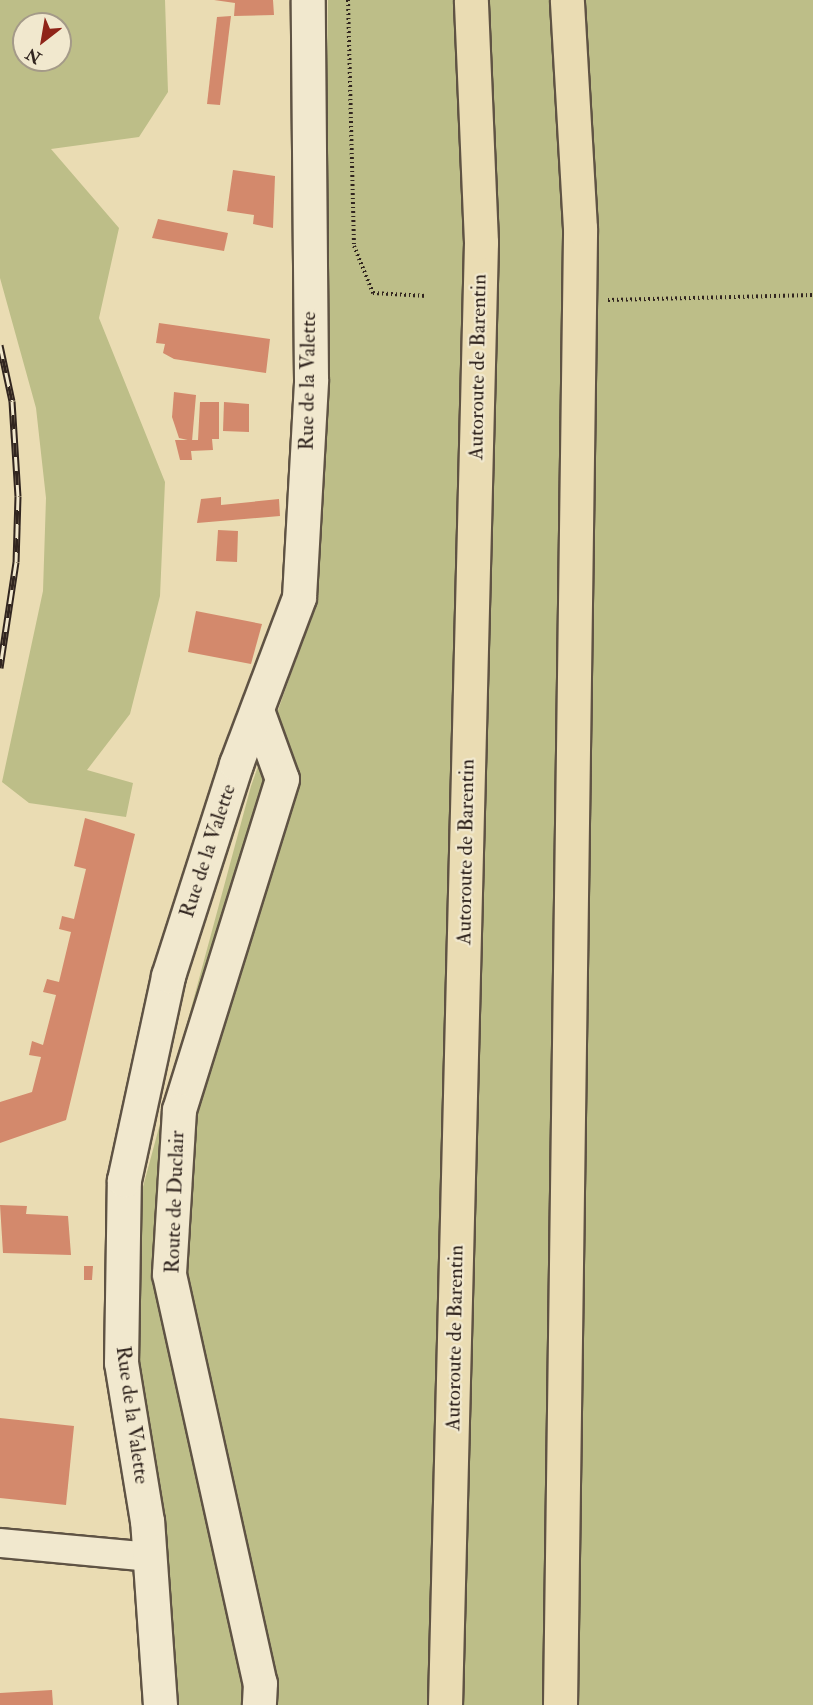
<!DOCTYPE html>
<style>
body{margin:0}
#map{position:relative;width:813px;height:1705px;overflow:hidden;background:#eadcb3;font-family:"IM FELL Double Pica",serif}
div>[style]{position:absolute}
.green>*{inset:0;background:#bdbe88}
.building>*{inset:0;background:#d3896c}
.path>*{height:4px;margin-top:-2px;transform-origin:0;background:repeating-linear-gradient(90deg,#31251f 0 1.5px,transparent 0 4.5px)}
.roads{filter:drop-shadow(2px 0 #5f5344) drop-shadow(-2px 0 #5f5344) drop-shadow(0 2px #5f5344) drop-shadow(0 -2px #5f5344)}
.minor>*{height:28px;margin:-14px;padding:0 14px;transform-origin:14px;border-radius:14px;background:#f1e8ce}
.tertiary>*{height:33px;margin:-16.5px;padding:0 16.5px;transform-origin:16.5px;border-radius:16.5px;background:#f1e8ce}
.motorway>*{height:33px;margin:-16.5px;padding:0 16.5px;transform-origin:16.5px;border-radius:16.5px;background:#eadcb3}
.rail>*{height:7px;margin-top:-3.5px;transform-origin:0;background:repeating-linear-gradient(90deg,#f1e8ce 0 14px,#31251f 0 28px);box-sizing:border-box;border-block:2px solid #31251f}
span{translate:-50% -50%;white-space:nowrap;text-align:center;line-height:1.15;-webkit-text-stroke:4.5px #f1e8ce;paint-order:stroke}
.street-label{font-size:21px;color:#31251f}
.north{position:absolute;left:12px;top:12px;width:60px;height:60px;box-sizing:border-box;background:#f1e8ce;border:2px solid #a49a88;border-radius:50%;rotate:211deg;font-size:16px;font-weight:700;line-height:24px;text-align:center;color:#31251f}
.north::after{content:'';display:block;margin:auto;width:21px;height:27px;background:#8f2418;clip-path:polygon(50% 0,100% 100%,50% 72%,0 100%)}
</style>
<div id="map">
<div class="green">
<div style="clip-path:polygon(evenodd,0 0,165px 0,168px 92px,139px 137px,51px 149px,119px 228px,99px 318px,165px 482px,160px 596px,130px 714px,87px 770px,133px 783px,126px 817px,29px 803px,2px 782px,43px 591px,46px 498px,36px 408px,0 278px,0 0,24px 24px,60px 24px,60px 60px,24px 60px,24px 24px)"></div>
<div style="clip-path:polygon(328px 0,813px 0,813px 1705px,162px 1705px,123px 1261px,251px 786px,318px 598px)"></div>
</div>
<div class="building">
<div style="clip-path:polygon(214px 0,273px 0,274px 15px,234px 16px,235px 3px)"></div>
<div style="clip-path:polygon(231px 16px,220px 105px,207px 104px,217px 17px)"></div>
<div style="clip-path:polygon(233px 170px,275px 176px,273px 228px,253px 224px,254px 215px,227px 211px)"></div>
<div style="clip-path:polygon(158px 219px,228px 233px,224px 251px,152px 238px)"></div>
<div style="clip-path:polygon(159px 323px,270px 339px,266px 373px,174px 359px,163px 353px,165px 344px,156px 343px)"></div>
<div style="clip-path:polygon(174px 392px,196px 395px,192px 441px,179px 438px,172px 417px)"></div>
<div style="clip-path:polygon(200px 402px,219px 402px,219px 439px,212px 439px,213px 450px,191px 451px,192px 460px,180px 460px,175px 440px,198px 440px)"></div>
<div style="clip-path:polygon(224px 402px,249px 404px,249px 432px,223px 431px)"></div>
<div style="clip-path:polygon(221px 497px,221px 505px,279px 499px,280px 516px,197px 523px,201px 499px)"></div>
<div style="clip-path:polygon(218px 530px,238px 531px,237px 562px,216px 561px)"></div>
<div style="clip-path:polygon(196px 611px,262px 624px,251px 664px,188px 652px)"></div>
<div style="clip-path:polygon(85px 818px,135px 834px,66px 1120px,0 1143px,0 1102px,32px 1092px,41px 1057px,29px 1055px,32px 1041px,43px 1045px,56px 995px,43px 992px,47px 979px,59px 982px,71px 932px,59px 929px,62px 916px,74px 919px,86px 869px,74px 866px)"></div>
<div style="clip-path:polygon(0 1205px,27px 1206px,26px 1214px,68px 1216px,71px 1255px,3px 1253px)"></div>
<div style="clip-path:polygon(84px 1266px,93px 1266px,92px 1280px,84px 1280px)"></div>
<div style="clip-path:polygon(0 1418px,74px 1426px,66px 1505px,0 1498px)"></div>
<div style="clip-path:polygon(52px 1690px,53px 1705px,0 1705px,0 1693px)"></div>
</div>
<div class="path">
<div style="left:348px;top:0;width:246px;rotate:88.6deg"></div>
<div style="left:354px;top:246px;width:51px;rotate:68deg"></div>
<div style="left:373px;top:293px;width:54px;rotate:3.2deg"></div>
<div style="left:608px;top:300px;width:205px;rotate:-1.4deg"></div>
</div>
<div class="roads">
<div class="minor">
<div style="left:0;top:1543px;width:151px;rotate:5.3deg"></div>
</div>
<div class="tertiary">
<div style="left:257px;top:710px;width:73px;rotate:70.1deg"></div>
<div style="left:282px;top:779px;width:347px;rotate:107.3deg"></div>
<div style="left:179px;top:1110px;width:164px;rotate:93.5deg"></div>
<div style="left:169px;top:1274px;width:419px;rotate:77.5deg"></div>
<div style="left:260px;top:1683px;width:22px;rotate:93deg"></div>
<div style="left:160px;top:1705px;width:184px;rotate:-94deg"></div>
<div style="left:147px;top:1521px;width:160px;rotate:-99.3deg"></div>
<div style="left:121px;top:1363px;width:183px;rotate:-89.1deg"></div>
<div style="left:124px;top:1180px;width:209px;rotate:-77.8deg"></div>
<div style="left:168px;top:976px;width:223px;rotate:-72.2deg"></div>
<div style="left:236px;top:764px;width:178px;rotate:-69.3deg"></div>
<div style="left:299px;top:597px;width:218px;rotate:-86.8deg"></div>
<div style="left:311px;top:379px;width:379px;rotate:-90.5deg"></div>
</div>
<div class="motorway">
<div style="left:445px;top:1705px;width:1463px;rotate:-88.59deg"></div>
<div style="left:481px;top:242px;width:242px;rotate:-92.4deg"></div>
<div style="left:560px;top:1705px;width:1477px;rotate:-89.22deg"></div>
<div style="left:580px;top:228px;width:228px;rotate:-93.3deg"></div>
</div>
</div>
<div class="rail">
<div style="left:0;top:345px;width:57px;rotate:77.9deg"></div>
<div style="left:12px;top:401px;width:95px;rotate:86.4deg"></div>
<div style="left:18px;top:496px;width:66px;rotate:91.7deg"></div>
<div style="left:16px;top:562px;width:107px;rotate:98.6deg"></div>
</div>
<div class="street-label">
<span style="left:478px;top:367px;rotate:-89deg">Autoroute de Barentin</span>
<span style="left:308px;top:381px;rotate:-89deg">Rue de la Valette</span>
<span style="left:208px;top:851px;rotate:-72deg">Rue de la Valette</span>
<span style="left:466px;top:852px;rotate:-89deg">Autoroute de Barentin</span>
<span style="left:175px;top:1202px;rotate:-88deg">Route de Duclair</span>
<span style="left:455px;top:1338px;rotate:-89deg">Autoroute de Barentin</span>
<span style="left:132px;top:1415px;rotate:82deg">Rue de la Valette</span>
</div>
<div class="north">N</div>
</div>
